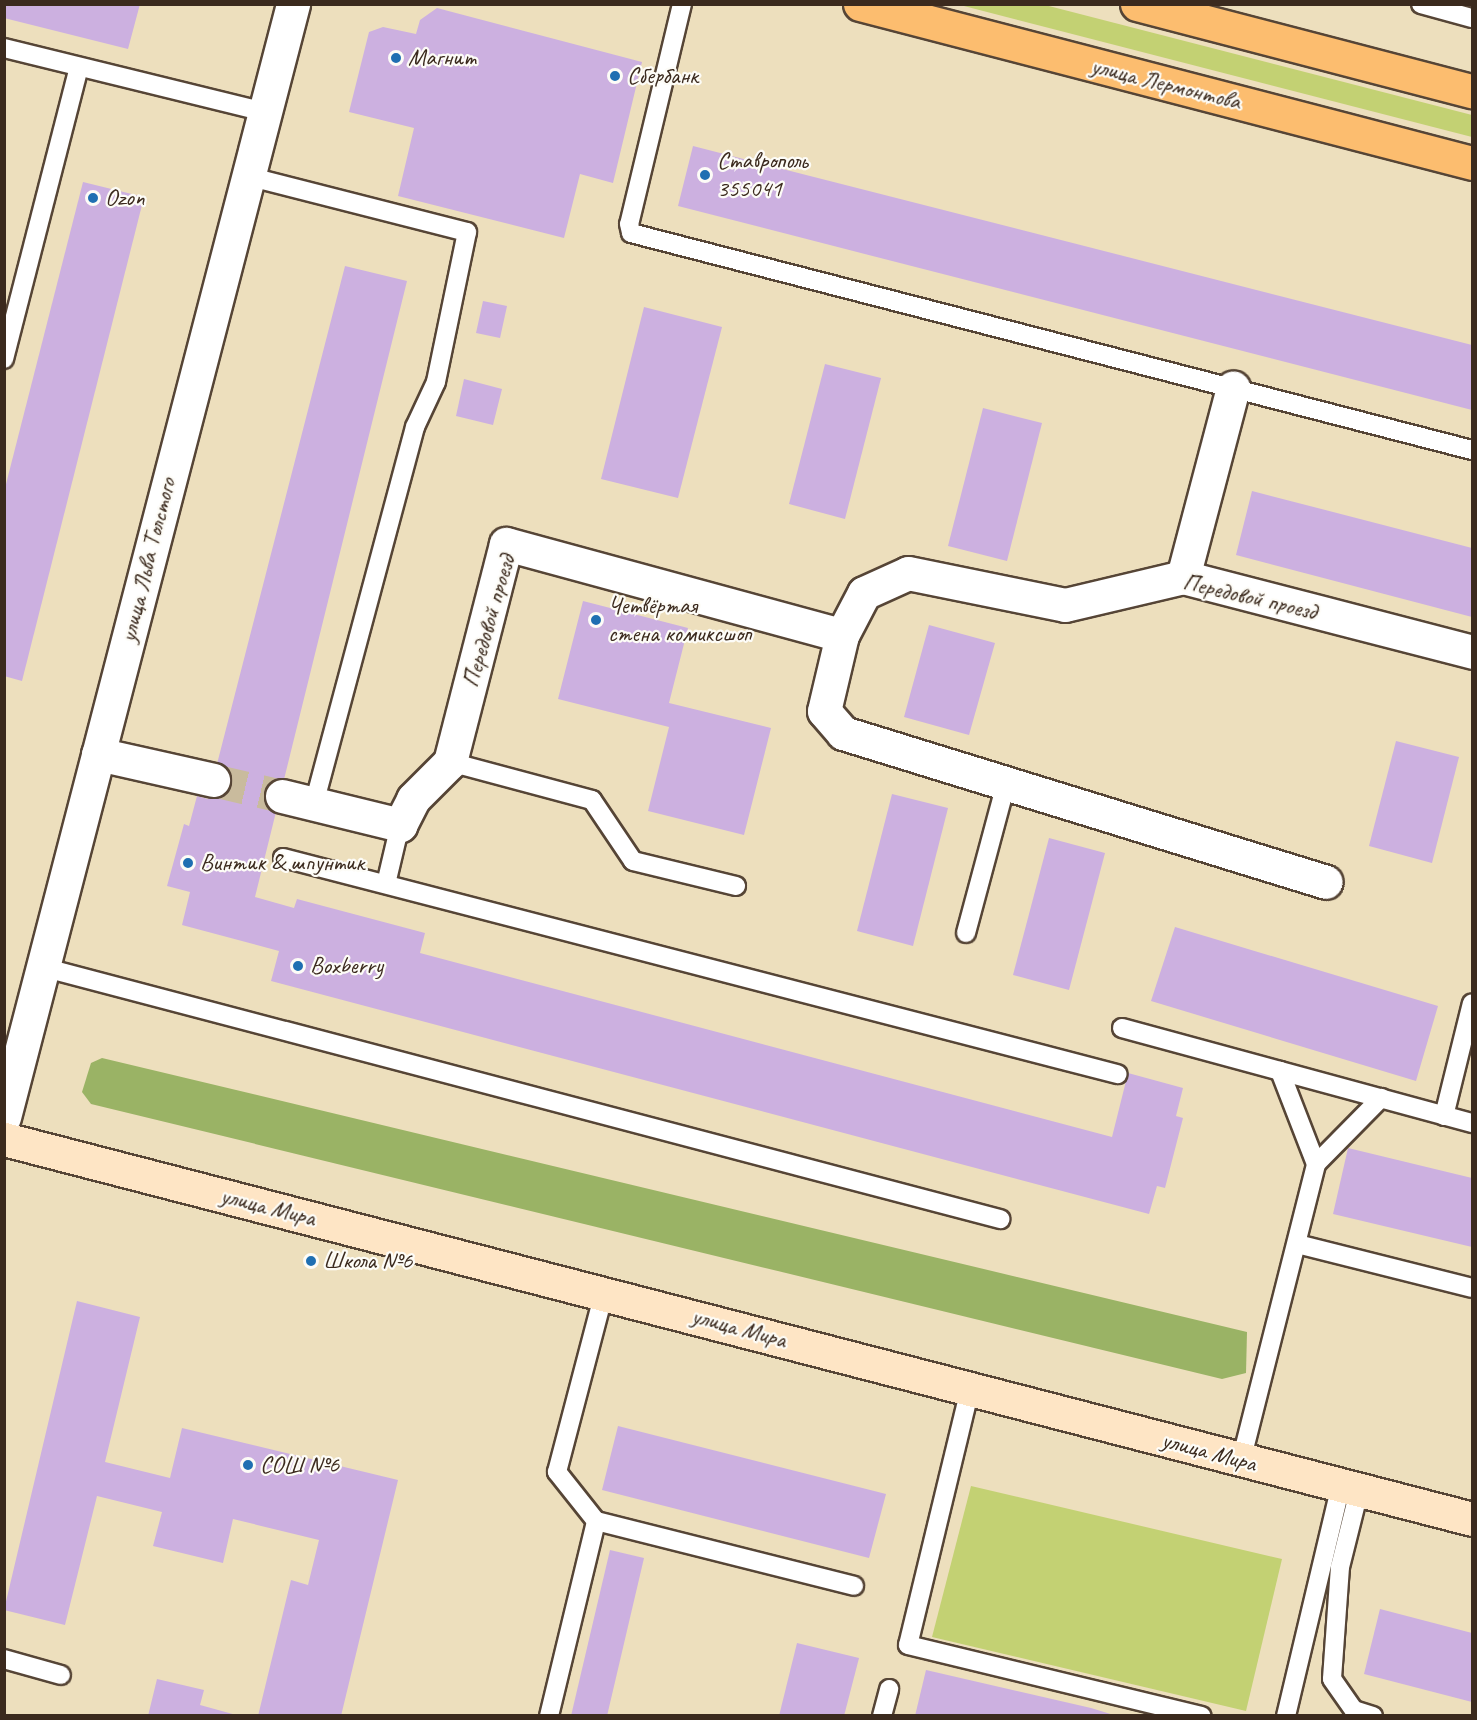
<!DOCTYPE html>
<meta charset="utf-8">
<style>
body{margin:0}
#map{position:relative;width:1477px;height:1720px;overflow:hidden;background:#eddfbd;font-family:Caveat,sans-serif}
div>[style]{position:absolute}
.green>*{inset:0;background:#c3d173}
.forest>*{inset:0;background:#9ab365}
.building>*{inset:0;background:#ccb0e0}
.minor-tunnel>*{height:33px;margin-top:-16.5px;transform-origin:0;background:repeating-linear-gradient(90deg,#c9bb9d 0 33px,transparent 0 49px)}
.roads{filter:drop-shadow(2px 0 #564536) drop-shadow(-2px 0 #564536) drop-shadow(0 2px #564536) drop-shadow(0 -2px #564536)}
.service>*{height:18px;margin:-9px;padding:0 9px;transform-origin:9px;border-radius:9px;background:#fff}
.minor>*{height:33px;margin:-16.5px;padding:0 16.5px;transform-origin:16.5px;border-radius:16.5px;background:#fff}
.tertiary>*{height:33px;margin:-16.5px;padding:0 16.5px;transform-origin:16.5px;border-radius:16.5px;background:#fff}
.secondary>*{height:33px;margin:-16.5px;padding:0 16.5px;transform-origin:16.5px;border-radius:16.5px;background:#fee5c5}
.primary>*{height:33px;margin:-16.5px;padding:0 16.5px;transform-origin:16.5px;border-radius:16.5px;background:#fcbd6f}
.dots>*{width:16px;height:16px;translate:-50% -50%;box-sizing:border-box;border:3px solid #fdfcf7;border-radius:50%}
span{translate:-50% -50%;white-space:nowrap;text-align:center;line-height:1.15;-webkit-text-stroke:4.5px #fdfcf7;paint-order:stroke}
.poi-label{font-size:24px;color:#3b2a1e}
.left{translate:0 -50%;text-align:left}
.street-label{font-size:24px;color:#3b2a1e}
.frame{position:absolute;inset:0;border:6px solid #3b2a1e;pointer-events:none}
</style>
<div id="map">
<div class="green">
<div style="clip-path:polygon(960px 5px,1045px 5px,1472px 115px,1472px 137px)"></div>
<div style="clip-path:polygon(971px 1486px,1282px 1559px,1246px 1711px,932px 1637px)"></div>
</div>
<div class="forest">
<div style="clip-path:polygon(102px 1058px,1247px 1332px,1246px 1373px,1222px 1379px,91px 1104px,82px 1092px,91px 1063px)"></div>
</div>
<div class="building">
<div style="clip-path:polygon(4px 4px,140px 4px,128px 49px,4px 18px)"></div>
<div style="clip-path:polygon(437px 8px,642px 62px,613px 183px,580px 174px,564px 238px,398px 196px,414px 128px,349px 112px,369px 32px,383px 27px,416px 34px,420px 20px)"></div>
<div style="clip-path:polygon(693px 146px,1472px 345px,1472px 410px,678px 206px)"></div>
<div style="clip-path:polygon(83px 182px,144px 197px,22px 681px,4px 676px,4px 492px)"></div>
<div style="clip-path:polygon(345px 266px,407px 281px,255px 897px,294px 908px,297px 899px,425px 933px,420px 953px,1112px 1137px,1128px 1073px,1183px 1088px,1176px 1116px,1183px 1118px,1165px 1188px,1157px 1186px,1149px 1214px,271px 981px,279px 951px,182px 925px,190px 892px,167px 886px,184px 824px,189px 826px,197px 796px,208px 799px)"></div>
<div style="clip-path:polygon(483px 301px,507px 306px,500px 338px,476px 333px)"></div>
<div style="clip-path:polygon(644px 307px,722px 327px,678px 498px,601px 479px)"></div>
<div style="clip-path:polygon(825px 364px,881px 378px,845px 519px,789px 504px)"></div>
<div style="clip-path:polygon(464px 379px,502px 389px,493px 425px,456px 416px)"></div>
<div style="clip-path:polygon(983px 408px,1042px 423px,1007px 561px,948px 546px)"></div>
<div style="clip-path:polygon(1252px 491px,1472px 548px,1472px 617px,1236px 555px)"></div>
<div style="clip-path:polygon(583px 601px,688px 628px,669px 703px,771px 728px,744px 835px,648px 811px,669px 727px,558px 699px)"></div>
<div style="clip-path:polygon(929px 625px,995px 643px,969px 735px,904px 717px)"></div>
<div style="clip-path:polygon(1396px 741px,1459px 757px,1432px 863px,1369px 846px)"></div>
<div style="clip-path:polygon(892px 794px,948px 808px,913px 946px,857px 931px)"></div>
<div style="clip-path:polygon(1049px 838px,1105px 853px,1069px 990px,1013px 975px)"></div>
<div style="clip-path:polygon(1175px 927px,1438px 1006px,1416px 1081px,1151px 1001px)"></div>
<div style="clip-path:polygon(1348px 1148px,1472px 1178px,1472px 1247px,1333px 1214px)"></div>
<div style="clip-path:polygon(77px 1301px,140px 1317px,105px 1462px,170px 1478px,182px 1428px,398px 1480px,341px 1716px,258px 1716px,291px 1580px,308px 1585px,319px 1540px,233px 1519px,223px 1563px,153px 1546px,162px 1512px,97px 1496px,65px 1625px,4px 1610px)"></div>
<div style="clip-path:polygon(618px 1426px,886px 1494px,869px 1558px,602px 1490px)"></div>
<div style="clip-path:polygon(610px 1550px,644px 1558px,607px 1716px,571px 1716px)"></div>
<div style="clip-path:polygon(1380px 1609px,1472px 1633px,1472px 1702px,1364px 1674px)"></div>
<div style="clip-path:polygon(797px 1643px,859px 1658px,844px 1716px,779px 1716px)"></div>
<div style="clip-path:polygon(926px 1670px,1091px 1708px,1117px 1716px,915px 1716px)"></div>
<div style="clip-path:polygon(157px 1679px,204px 1690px,200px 1705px,240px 1716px,148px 1716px)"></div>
</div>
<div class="minor-tunnel">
<div style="left:213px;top:780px;width:71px;rotate:13.1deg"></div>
</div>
<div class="roads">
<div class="service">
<div style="left:682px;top:4px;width:226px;rotate:103.5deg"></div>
<div style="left:629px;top:224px;width:9px;rotate:77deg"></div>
<div style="left:631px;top:233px;width:869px;rotate:14.47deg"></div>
<div style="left:1421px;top:4px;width:53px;rotate:15.4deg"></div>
<div style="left:4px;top:48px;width:269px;rotate:13.8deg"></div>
<div style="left:247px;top:176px;width:227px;rotate:14.3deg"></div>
<div style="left:467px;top:232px;width:153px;rotate:101.7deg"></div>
<div style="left:436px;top:382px;width:50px;rotate:115deg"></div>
<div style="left:415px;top:427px;width:389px;rotate:105deg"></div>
<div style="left:4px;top:359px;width:301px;rotate:-75.6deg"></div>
<div style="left:450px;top:762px;width:147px;rotate:15deg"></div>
<div style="left:592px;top:800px;width:73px;rotate:56.1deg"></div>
<div style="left:633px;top:861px;width:106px;rotate:13.6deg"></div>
<div style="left:283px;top:858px;width:862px;rotate:14.52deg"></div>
<div style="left:386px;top:884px;width:61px;rotate:-76.7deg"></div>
<div style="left:966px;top:933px;width:154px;rotate:-75deg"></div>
<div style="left:42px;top:967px;width:991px;rotate:14.74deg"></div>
<div style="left:1122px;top:1028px;width:363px;rotate:15.2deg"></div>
<div style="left:1444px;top:1116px;width:116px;rotate:-76.1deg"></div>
<div style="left:1316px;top:1164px;width:93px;rotate:-45.4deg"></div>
<div style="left:1297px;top:1244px;width:180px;rotate:14.1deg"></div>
<div style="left:970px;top:1389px;width:263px;rotate:103.6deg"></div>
<div style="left:908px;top:1645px;width:302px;rotate:13.6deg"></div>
<div style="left:1241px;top:1461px;width:306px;rotate:-75.8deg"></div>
<div style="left:1316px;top:1164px;width:100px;rotate:-111.2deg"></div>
<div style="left:1359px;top:1491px;width:78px;rotate:104deg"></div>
<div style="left:1340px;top:1567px;width:112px;rotate:94.1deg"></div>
<div style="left:1332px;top:1679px;width:38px;rotate:55deg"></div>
<div style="left:1354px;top:1710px;width:20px;rotate:18deg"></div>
<div style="left:596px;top:1521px;width:266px;rotate:14.1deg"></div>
<div style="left:4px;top:1659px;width:59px;rotate:15.7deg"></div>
<div style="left:549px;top:1716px;width:201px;rotate:-76.4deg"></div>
<div style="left:596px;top:1521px;width:63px;rotate:-128.5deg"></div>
<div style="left:557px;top:1472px;width:185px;rotate:-75.3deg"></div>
<div style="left:882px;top:1716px;width:28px;rotate:-75deg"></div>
<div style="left:1286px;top:1716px;width:236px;rotate:-76.6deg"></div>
</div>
<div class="minor">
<div style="left:1183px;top:577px;width:196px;rotate:-75.2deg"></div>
<div style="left:842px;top:635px;width:47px;rotate:-62.4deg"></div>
<div style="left:864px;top:593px;width:48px;rotate:-24.4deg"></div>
<div style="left:908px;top:573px;width:160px;rotate:11.5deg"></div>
<div style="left:1065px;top:605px;width:121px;rotate:-13.3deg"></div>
<div style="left:1183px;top:577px;width:299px;rotate:14.5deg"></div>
<div style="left:98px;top:754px;width:118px;rotate:12.7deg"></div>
<div style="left:282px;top:796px;width:122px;rotate:13.8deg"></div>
<div style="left:400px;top:825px;width:29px;rotate:-63deg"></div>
<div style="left:413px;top:799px;width:52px;rotate:-45deg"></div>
<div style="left:450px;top:762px;width:225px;rotate:-75.6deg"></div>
<div style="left:506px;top:544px;width:348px;rotate:15.2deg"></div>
<div style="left:842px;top:635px;width:78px;rotate:103.3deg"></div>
<div style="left:824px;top:711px;width:29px;rotate:49deg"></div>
<div style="left:843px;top:733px;width:505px;rotate:17.14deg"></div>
</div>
<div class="tertiary">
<div style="left:4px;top:1117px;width:1150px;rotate:-75.44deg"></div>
</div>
<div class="secondary">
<div style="left:4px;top:1139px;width:1516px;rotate:14.51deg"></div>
</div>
<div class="primary">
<div style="left:860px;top:4px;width:632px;rotate:14.56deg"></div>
<div style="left:1137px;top:4px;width:346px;rotate:14.6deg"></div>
</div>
</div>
<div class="dots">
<div style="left:396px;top:58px;background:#1f6fb2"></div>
<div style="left:615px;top:76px;background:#1f6fb2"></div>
<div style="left:705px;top:175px;background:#1f6fb2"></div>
<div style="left:93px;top:198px;background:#1f6fb2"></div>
<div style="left:596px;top:620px;background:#1f6fb2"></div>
<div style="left:188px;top:863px;background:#1f6fb2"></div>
<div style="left:298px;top:966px;background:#1f6fb2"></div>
<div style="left:311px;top:1261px;background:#1f6fb2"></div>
<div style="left:248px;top:1465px;background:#1f6fb2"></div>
</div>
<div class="poi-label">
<span class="left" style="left:408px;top:58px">Магнит</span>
<span class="left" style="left:627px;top:76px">Сбербанк</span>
<span class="left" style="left:717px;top:175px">Ставрополь<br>355041</span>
<span class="left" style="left:105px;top:198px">Ozon</span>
<span class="left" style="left:608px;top:620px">Четвёртая<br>стена комиксшоп</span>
<span class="left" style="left:200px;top:863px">Винтик &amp; шпунтик</span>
<span class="left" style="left:310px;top:966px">Boxberry</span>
<span class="left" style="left:323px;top:1261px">Школа №6</span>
<span class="left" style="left:260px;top:1465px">СОШ №6</span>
</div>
<div class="street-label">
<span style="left:1166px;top:84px;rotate:14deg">улица Лермонтова</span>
<span style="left:148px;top:560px;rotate:-76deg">улица Льва Толстого</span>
<span style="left:1250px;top:597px;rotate:13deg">Передовой проезд</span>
<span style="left:489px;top:621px;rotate:-74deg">Передовой проезд</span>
<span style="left:268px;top:1207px;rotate:14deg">улица Мира</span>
<span style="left:739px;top:1328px;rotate:15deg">улица Мира</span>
<span style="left:1209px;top:1452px;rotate:15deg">улица Мира</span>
</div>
<div class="frame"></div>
</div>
